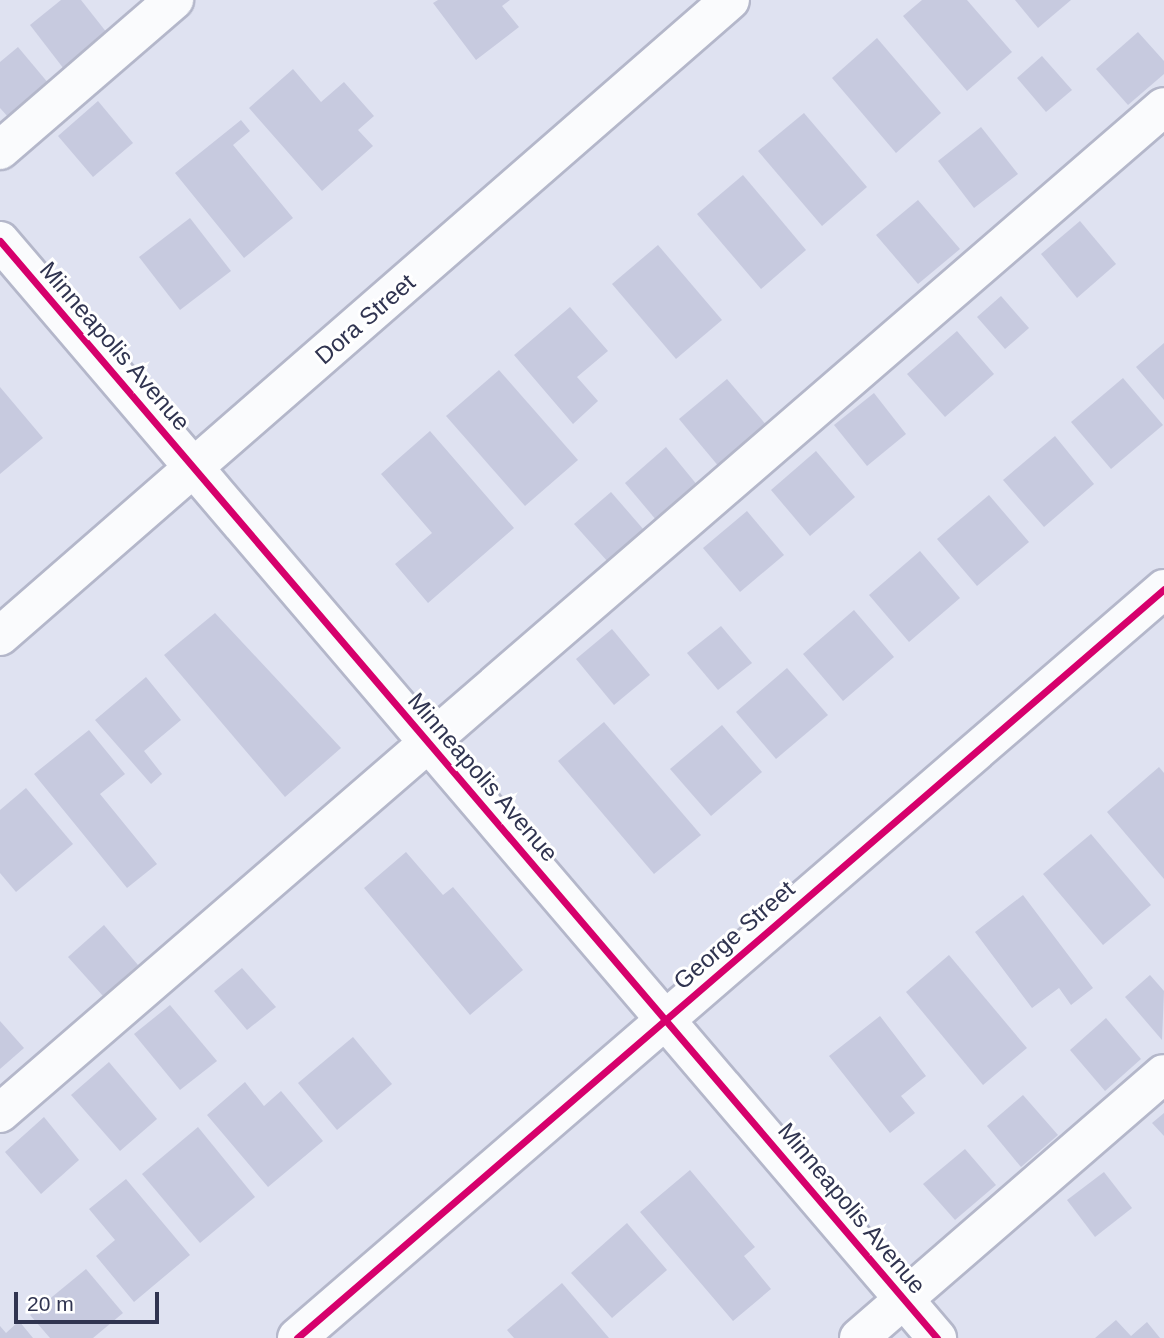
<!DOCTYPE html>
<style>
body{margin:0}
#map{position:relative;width:1164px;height:1338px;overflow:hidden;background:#dfe2f1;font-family:Arial,sans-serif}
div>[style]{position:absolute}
.building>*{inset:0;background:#c7cadf}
.roads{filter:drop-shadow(2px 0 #b4b7ca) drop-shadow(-2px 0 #b4b7ca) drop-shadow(0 2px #b4b7ca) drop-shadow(0 -2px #b4b7ca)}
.minor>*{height:38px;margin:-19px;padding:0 19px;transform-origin:19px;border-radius:19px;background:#fafbfd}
.cycleway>*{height:7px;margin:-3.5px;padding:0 3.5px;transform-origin:3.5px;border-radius:3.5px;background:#d6006c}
span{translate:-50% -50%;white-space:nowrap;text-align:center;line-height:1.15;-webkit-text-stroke:6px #fff;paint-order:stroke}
.street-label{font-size:24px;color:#303450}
.scale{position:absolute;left:14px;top:1292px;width:145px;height:32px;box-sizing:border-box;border:4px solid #303450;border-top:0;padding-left:9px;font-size:21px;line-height:24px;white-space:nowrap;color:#303450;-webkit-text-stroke:5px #fff;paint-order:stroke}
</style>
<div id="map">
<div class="building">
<div style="clip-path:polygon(61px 0,81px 0,111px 38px,67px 73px,30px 25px)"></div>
<div style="clip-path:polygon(438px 0,510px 0,502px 6px,519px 27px,476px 60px,433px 3px)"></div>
<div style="clip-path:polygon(922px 0,967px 0,1012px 52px,967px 91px,903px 16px)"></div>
<div style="clip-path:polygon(1015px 0,1071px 0,1038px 28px)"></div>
<div style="clip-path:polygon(1138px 32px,1164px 61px,1164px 74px,1128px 105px,1096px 69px)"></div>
<div style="clip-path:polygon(877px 38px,941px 113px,896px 153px,832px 78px)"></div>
<div style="clip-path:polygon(18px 47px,49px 84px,9px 118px,0 108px,0 62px)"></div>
<div style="clip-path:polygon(1042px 56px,1072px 90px,1046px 112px,1017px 78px)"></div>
<div style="clip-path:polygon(293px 69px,321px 102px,344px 82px,374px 116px,358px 130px,373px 146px,322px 191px,249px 108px)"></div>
<div style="clip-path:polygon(98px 101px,133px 143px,93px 177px,58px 136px)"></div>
<div style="clip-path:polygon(804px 113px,867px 187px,822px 226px,758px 151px)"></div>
<div style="clip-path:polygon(241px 120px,250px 131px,233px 145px,293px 218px,244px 258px,175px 173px)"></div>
<div style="clip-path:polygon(981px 127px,1018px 174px,974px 208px,938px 161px)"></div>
<div style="clip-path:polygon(743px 175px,806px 250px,761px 289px,697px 214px)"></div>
<div style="clip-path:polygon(918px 200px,960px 249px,918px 284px,876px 235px)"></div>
<div style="clip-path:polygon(190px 218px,231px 271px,180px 310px,139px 257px)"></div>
<div style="clip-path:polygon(1080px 221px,1116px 264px,1077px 298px,1041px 254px)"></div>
<div style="clip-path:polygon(658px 245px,722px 320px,676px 359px,612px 284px)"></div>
<div style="clip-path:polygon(1001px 296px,1029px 328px,1005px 349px,977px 317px)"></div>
<div style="clip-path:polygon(570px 307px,608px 351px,577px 377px,598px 401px,573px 424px,514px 355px)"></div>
<div style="clip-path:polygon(957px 331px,994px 374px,945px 417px,907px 374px)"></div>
<div style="clip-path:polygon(1164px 343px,1164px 400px,1136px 367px)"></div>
<div style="clip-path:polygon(499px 370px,578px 460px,525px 506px,446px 416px)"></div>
<div style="clip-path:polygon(1123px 378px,1163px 425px,1111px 469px,1071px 422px)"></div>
<div style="clip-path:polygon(727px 379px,768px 427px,720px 468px,679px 419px)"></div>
<div style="clip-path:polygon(0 387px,43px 438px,0 474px)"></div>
<div style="clip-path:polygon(874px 393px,906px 434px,867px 466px,834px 425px)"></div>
<div style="clip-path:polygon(430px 431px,514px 528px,428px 603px,395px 564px,432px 533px,381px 474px)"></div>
<div style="clip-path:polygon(1055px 436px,1094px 484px,1044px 527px,1003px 480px)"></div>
<div style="clip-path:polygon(666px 447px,698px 486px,657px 521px,625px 483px)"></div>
<div style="clip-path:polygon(816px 451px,855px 497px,810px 536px,771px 490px)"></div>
<div style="clip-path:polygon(611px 492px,644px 530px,608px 562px,574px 524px)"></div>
<div style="clip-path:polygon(989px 495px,1029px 542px,977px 586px,937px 539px)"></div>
<div style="clip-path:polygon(747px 511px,784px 555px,740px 592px,703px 548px)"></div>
<div style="clip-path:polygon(920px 551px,960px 598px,909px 642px,869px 595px)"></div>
<div style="clip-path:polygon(854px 610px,894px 657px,843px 701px,803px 654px)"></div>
<div style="clip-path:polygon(215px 613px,341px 748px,285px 797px,164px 655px)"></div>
<div style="clip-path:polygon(721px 626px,752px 663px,718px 690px,687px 653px)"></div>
<div style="clip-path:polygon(612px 629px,650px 675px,614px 705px,576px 659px)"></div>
<div style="clip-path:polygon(787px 668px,828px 715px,776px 759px,736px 712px)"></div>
<div style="clip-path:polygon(146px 677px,181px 720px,144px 751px,162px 774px,151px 784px,95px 720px)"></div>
<div style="clip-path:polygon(604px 722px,701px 835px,654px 874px,558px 761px)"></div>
<div style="clip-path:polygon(722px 725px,762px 772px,711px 816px,670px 769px)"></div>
<div style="clip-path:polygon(89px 730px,125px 774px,100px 794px,157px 864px,127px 888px,34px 774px)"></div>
<div style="clip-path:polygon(1159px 767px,1164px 773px,1164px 879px,1107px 812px)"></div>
<div style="clip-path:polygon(26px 788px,73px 844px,16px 892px,0 873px,0 810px)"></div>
<div style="clip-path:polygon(1091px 834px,1151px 905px,1103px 945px,1043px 874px)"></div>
<div style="clip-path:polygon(406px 852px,443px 895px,453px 887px,523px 970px,470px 1015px,364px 888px)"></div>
<div style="clip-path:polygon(1023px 895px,1093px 988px,1071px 1005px,1059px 988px,1032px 1008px,975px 932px)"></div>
<div style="clip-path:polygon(104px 925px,138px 965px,103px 996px,68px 957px)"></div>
<div style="clip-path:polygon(949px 955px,1027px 1048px,983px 1085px,906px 992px)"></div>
<div style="clip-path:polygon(242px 968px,276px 1007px,247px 1030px,214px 991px)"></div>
<div style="clip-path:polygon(1150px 975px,1164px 991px,1162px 1040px,1125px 997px)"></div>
<div style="clip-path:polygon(170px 1005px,217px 1061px,180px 1090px,134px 1034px)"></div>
<div style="clip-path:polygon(880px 1016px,926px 1076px,901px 1096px,915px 1113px,890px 1133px,829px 1056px)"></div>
<div style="clip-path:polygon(1106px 1018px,1141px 1059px,1105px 1091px,1070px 1050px)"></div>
<div style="clip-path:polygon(0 1021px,24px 1048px,0 1069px)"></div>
<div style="clip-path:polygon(353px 1037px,392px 1084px,337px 1130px,298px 1083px)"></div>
<div style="clip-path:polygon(109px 1062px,157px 1119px,120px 1151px,71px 1095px)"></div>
<div style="clip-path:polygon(245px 1082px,264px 1106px,281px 1091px,323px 1141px,268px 1187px,207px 1115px)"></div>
<div style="clip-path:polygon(1023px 1095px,1058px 1135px,1021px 1167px,987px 1126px)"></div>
<div style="clip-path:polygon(1164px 1113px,1164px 1136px,1152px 1123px)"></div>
<div style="clip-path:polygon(44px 1117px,79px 1160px,41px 1194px,5px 1152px)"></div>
<div style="clip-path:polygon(198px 1127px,255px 1197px,200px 1243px,142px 1174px)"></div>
<div style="clip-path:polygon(965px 1149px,996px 1185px,955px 1220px,923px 1184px)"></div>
<div style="clip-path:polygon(690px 1170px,755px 1247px,744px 1256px,771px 1289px,733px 1321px,640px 1212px)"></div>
<div style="clip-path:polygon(1104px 1172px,1132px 1208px,1095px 1237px,1067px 1200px)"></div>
<div style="clip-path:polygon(126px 1179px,190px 1255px,134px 1302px,96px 1256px,115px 1240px,89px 1209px)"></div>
<div style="clip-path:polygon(627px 1223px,667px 1270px,612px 1318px,571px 1273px)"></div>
<div style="clip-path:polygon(86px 1269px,123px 1313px,93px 1338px,50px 1338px,30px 1315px)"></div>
<div style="clip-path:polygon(562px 1283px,609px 1338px,514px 1338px,507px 1330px)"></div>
<div style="clip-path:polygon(1116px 1320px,1131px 1336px,1147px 1322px,1160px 1338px,1095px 1338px)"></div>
<div style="clip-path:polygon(19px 1321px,33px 1338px,0 1338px,0 1326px,6px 1333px)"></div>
</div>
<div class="roads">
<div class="minor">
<div style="left:0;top:150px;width:230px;rotate:-40.8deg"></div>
<div style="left:0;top:241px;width:1443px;rotate:49.5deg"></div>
<div style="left:0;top:636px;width:968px;rotate:-41.06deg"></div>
<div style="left:0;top:1113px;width:1538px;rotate:-40.84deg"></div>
<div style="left:297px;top:1338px;width:1146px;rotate:-40.82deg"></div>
<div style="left:859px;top:1338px;width:403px;rotate:-40.9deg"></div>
</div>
</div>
<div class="cycleway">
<div style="left:0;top:241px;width:1443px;rotate:49.5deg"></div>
<div style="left:297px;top:1338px;width:1146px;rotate:-40.82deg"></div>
</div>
<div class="street-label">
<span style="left:365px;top:319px;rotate:-41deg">Dora Street</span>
<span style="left:115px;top:346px;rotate:49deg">Minneapolis Avenue</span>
<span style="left:483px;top:777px;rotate:49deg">Minneapolis Avenue</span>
<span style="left:734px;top:935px;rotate:-41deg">George Street</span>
<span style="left:852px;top:1208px;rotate:50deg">Minneapolis Avenue</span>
</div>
<div class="scale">20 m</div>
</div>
